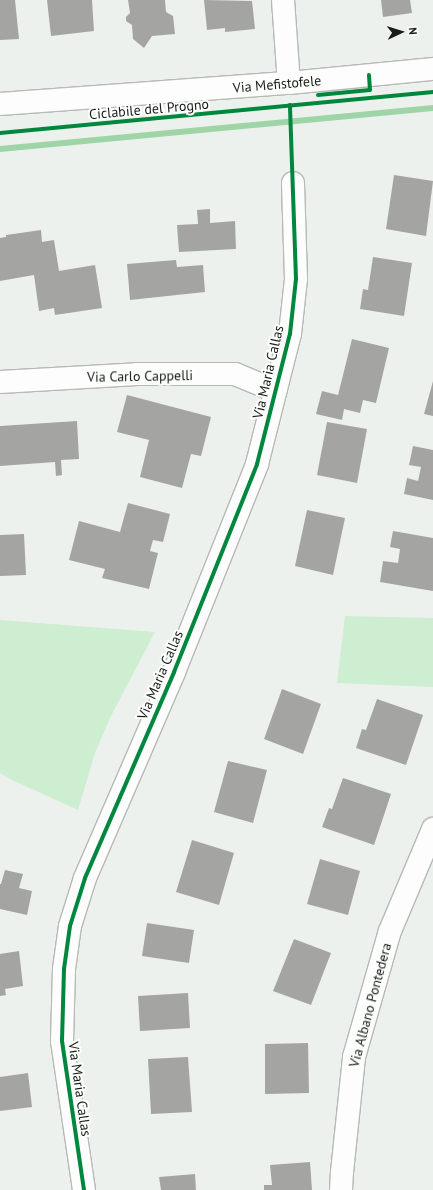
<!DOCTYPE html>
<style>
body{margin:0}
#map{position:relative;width:433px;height:1190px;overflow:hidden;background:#edf1ed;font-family:"PT Sans",sans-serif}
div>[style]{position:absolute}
.green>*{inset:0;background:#ceeed2}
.stream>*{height:6px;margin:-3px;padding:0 3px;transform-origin:3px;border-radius:3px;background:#9fd5a6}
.building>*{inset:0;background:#a4a5a3}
.roads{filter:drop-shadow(1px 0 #b6b9b6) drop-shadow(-1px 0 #b6b9b6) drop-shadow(0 1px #b6b9b6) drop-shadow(0 -1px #b6b9b6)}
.minor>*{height:22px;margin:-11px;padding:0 11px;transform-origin:11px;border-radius:11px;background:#fcfdfc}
.cycleway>*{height:4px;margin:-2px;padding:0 2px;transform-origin:2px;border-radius:2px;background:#00873e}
span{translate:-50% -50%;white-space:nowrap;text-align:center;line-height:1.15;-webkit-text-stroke:4px #fdfffd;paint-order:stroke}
.street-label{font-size:14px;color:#191b19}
.north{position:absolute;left:381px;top:12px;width:40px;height:40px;-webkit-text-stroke:3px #fdfffd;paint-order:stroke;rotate:86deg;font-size:11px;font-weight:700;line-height:16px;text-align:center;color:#191b19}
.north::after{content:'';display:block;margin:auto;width:14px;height:18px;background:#191b19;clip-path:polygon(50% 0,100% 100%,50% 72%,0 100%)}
</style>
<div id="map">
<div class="green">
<div style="clip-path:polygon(345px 616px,433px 618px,433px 687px,337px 683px)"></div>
<div style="clip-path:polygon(0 620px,155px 632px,111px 716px,95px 753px,78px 810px,12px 780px,0 773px)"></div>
</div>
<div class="stream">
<div style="left:0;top:149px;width:435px;rotate:-5.4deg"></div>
</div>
<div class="building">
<div style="clip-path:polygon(0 0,15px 0,19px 39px,0 40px)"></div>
<div style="clip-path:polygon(47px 0,92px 0,94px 31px,51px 36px)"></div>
<div style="clip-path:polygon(128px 0,165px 0,166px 12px,173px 16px,175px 34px,152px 36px,144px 48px,133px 39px,132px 25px,126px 21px,126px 17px,130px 13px)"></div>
<div style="clip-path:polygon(204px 0,252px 1px,255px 29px,225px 32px,225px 28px,207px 30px)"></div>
<div style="clip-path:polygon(381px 0,410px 0,412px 13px,383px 17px)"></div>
<div style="clip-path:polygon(394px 175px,433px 181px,426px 236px,386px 229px)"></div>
<div style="clip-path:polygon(210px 209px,210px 223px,235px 221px,236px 249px,179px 252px,177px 225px,198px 224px,197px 210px)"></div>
<div style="clip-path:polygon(41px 230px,42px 242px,54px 240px,59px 271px,95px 265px,102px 308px,55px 315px,54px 308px,39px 311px,34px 275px,0 281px,0 238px,6px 237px,6px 235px)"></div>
<div style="clip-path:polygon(373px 257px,412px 263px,404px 316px,360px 309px,363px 289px,368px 290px)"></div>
<div style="clip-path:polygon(176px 260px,177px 267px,203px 265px,205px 292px,130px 300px,127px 264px)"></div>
<div style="clip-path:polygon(352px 339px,389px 348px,376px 403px,363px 400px,360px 413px,344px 409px,342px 420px,316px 414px,322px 391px,338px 395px)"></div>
<div style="clip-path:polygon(433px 381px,433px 416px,424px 414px)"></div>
<div style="clip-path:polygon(127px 395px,211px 417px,201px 456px,191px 454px,182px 488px,140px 477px,149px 440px,117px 432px)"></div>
<div style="clip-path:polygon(77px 421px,79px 459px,61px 460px,62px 475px,56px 476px,55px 462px,0 466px,0 426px)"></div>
<div style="clip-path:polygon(327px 422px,367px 429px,357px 483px,317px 475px)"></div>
<div style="clip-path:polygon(413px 446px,433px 450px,433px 500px,404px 494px,407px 478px,418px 481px,421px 467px,409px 465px)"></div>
<div style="clip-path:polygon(128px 503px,170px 514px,163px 542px,153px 540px,150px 551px,158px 553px,149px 589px,102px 578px,105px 569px,69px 560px,79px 521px,120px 532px)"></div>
<div style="clip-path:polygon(307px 510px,345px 518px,333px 575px,295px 566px)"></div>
<div style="clip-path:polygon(393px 531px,433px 538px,433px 591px,380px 582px,383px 561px,398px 563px,400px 549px,390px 547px)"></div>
<div style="clip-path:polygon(24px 534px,26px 575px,0 576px,0 535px)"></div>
<div style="clip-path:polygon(282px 689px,321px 704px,303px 754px,264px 739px)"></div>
<div style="clip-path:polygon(377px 699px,423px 715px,406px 765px,356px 748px,362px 729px,366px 730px)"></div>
<div style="clip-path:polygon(228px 761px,267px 770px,253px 823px,214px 812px)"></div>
<div style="clip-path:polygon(343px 778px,391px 794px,374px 845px,322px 827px,329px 808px,332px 809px)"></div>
<div style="clip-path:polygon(192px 840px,234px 853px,219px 905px,176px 892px)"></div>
<div style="clip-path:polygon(320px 859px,360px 871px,348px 915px,307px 904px)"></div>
<div style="clip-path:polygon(5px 870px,23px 874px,19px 888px,32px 891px,27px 915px,0 909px,0 884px,1px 884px)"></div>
<div style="clip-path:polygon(147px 923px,194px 930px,189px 963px,142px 956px)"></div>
<div style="clip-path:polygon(294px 939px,331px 953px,311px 1005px,273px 991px)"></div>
<div style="clip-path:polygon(19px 951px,23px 986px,5px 989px,6px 995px,0 996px,0 954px)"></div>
<div style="clip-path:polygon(188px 993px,190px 1028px,140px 1031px,138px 996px)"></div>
<div style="clip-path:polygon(308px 1043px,309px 1093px,265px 1094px,265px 1044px)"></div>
<div style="clip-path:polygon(188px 1057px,192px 1112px,151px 1114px,148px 1059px)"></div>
<div style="clip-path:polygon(28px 1073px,32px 1107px,0 1111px,0 1077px)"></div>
<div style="clip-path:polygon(310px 1162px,312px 1190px,264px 1190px,264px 1185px,272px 1185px,270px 1165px)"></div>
<div style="clip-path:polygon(195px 1174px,196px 1190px,161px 1190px,159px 1177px)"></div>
</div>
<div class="roads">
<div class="minor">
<div style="left:283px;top:0;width:83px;rotate:85.9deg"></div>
<div style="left:0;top:104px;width:290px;rotate:-4.2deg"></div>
<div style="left:289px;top:83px;width:145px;rotate:-5.6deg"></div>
<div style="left:0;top:382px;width:137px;rotate:-3.3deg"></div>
<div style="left:137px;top:374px;width:98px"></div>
<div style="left:235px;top:374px;width:44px;rotate:22.5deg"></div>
<div style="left:84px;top:1190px;width:151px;rotate:-98.4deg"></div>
<div style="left:62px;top:1041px;width:72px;rotate:-88.4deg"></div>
<div style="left:64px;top:969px;width:43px;rotate:-82.1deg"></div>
<div style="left:70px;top:926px;width:50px;rotate:-72.6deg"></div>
<div style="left:85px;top:878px;width:224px;rotate:-66.6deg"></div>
<div style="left:174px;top:672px;width:224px;rotate:-68.2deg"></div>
<div style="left:257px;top:464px;width:134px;rotate:-75.8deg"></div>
<div style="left:290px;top:334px;width:55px;rotate:-83.8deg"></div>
<div style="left:296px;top:279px;width:96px;rotate:-91.8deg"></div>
<div style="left:341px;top:1190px;width:18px;rotate:-87deg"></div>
<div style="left:342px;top:1172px;width:116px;rotate:-84deg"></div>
<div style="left:354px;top:1057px;width:131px;rotate:-74.1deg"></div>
<div style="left:390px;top:931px;width:111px;rotate:-67.1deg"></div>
</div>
</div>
<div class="cycleway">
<div style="left:318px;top:95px;width:52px;rotate:-5.5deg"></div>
<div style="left:370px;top:90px;width:15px;rotate:-94deg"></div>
<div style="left:0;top:133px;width:435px;rotate:-5.4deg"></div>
<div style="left:84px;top:1190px;width:151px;rotate:-98.4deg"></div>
<div style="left:62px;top:1041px;width:72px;rotate:-88.4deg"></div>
<div style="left:64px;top:969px;width:43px;rotate:-82.1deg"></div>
<div style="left:70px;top:926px;width:50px;rotate:-72.6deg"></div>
<div style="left:85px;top:878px;width:224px;rotate:-66.6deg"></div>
<div style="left:174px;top:672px;width:224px;rotate:-68.2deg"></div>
<div style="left:257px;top:464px;width:134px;rotate:-75.8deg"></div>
<div style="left:290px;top:334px;width:55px;rotate:-83.8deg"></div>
<div style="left:296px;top:279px;width:174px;rotate:-92deg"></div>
</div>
<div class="street-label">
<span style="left:277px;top:84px;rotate:-5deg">Via Mefistofele</span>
<span style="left:149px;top:109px;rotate:-5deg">Ciclabile del Progno</span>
<span style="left:268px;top:372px;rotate:-77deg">Via Maria Callas</span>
<span style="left:140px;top:376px;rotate:-1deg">Via Carlo Cappelli</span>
<span style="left:160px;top:675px;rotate:-67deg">Via Maria Callas</span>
<span style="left:370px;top:1005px;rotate:-75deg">Via Albano Pontedera</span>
<span style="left:80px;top:1089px;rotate:82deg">Via Maria Callas</span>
</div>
<div class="north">N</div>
</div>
